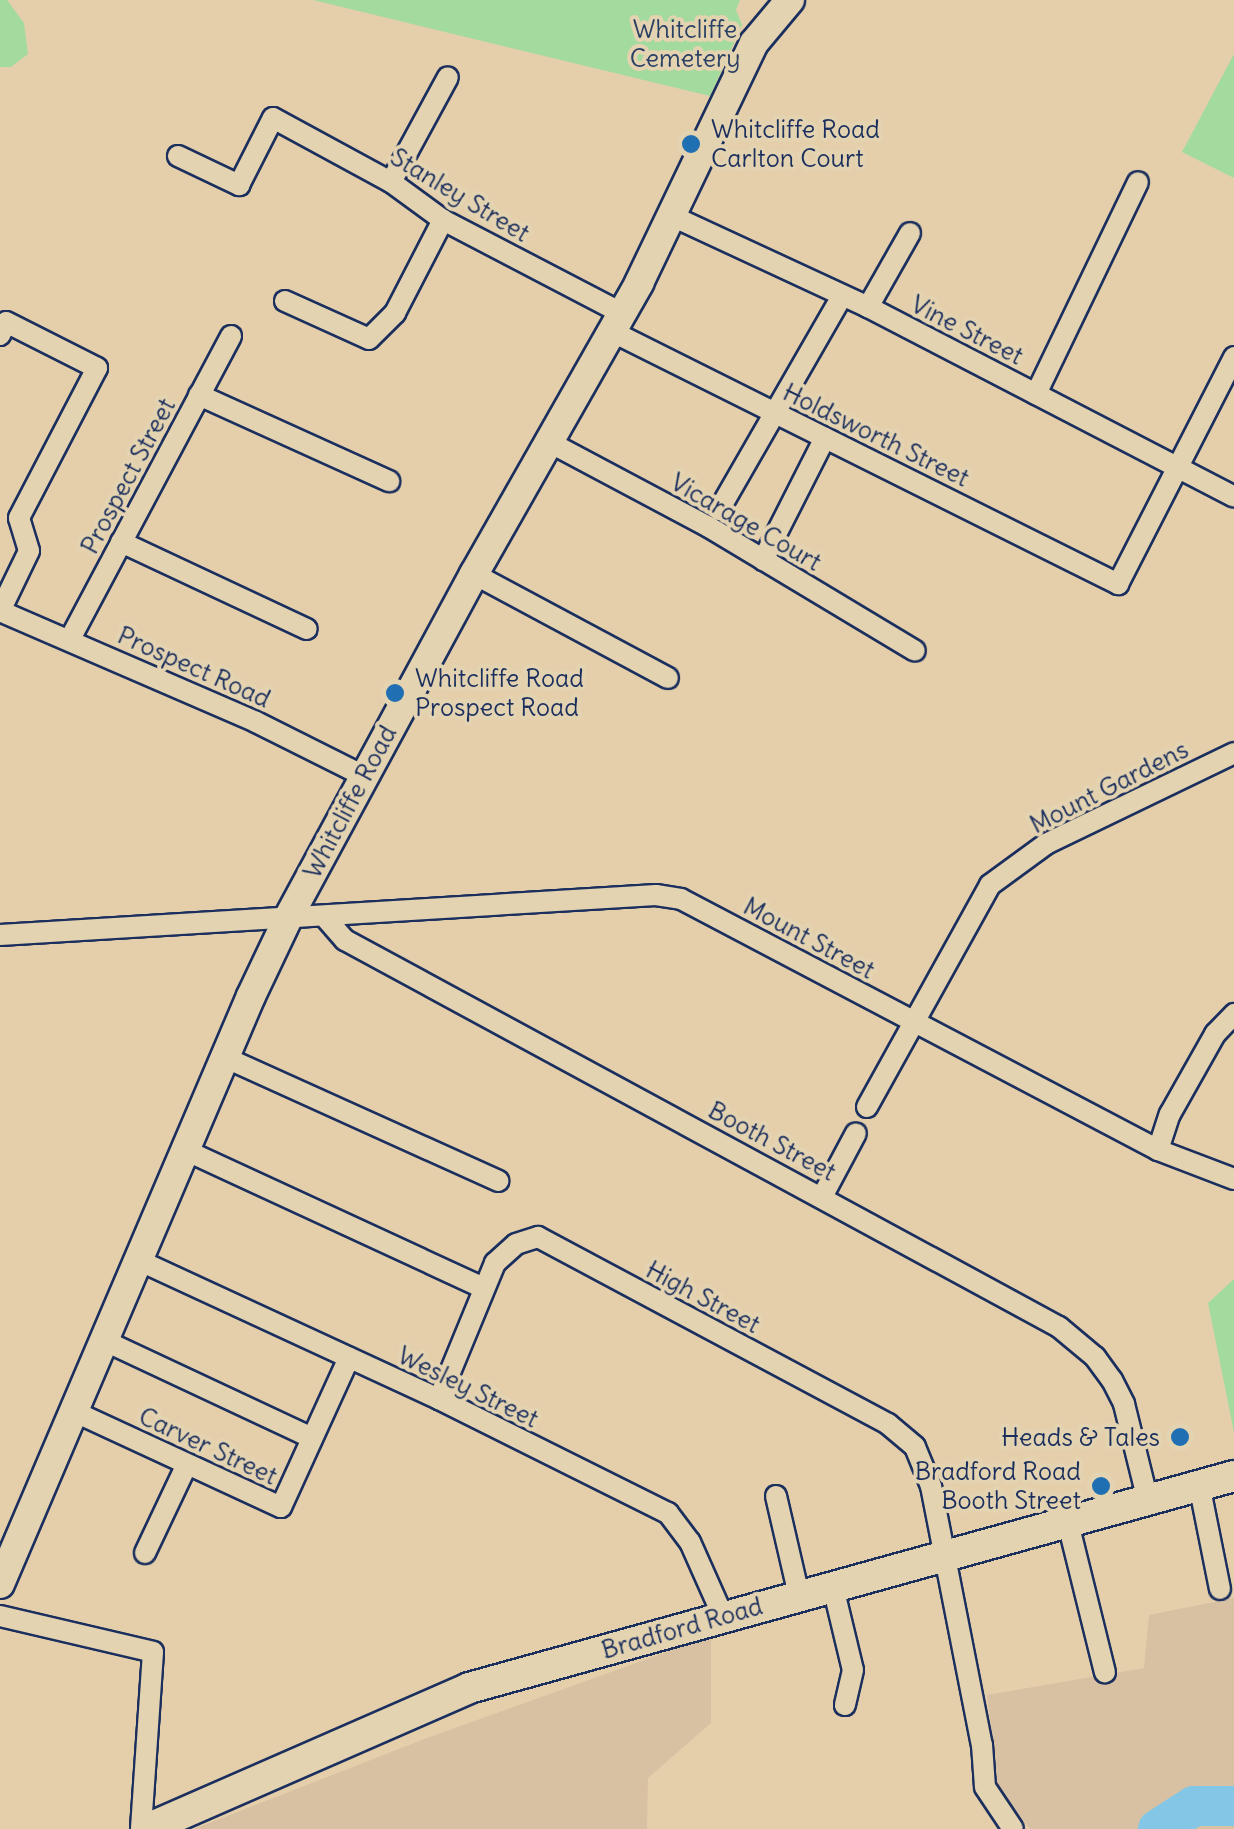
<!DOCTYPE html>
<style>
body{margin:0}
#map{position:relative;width:1234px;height:1829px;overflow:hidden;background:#e5cfab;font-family:Delius,sans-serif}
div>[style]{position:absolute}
.built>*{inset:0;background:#d8c0a2}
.green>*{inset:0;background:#a3da9d}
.river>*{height:40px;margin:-20px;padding:0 20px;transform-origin:20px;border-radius:20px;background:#84c6e5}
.roads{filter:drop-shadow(2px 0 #1b2f5e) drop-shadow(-2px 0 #1b2f5e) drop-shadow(0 2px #1b2f5e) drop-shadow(0 -2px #1b2f5e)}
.street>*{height:20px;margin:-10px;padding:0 10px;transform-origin:10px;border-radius:10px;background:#e4d3b0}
.secondary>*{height:28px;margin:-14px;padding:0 14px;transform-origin:14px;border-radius:14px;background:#e4d3b0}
.primary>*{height:30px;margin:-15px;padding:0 15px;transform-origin:15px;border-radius:15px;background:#e4d3b0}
.dots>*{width:28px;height:28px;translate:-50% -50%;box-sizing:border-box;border:5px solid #e4d3b0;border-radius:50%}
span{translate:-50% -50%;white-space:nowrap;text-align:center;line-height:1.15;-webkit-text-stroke:8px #e4d3b0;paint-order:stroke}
.park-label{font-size:25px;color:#294064}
.poi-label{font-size:25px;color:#1b2f5e}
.left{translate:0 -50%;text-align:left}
.right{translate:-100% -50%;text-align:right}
.street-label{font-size:25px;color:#1b2f5e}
</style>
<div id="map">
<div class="built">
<div style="clip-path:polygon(1234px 1598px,1234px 1829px,1030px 1829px,998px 1786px,987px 1695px,1144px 1668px,1149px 1615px)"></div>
<div style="clip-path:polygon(711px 1636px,711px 1723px,648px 1778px,647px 1829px,194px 1829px,427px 1738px)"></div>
</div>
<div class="green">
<div style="clip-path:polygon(0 0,7px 0,24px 23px,28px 54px,11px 67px,0 67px)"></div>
<div style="clip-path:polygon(313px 0,740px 0,736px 10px,742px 25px,710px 96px)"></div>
<div style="clip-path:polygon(1234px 54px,1234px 178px,1182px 152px)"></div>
<div style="clip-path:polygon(1234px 1279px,1234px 1432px,1208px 1303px)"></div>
</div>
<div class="river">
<div style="left:1158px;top:1829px;width:43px;rotate:-32.6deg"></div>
<div style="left:1194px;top:1806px;width:40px"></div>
</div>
<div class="roads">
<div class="street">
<div style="left:178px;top:156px;width:68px;rotate:25.4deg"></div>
<div style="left:239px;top:185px;width:75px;rotate:-63.1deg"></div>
<div style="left:273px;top:118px;width:134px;rotate:28.5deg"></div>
<div style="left:391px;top:182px;width:64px;rotate:36.2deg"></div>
<div style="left:443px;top:220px;width:202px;rotate:27.5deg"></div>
<div style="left:391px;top:182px;width:119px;rotate:-61.5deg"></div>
<div style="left:672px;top:216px;width:216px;rotate:24.9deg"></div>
<div style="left:868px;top:307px;width:412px;rotate:27.4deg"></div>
<div style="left:285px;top:301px;width:92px;rotate:24.3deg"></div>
<div style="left:369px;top:339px;width:37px;rotate:-45deg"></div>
<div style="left:395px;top:313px;width:105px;rotate:-62.7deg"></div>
<div style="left:868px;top:307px;width:85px;rotate:-60.4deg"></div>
<div style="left:611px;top:331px;width:567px;rotate:26.52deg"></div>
<div style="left:1118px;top:584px;width:255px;rotate:-62.9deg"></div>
<div style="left:0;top:335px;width:14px;rotate:-65deg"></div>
<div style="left:6px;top:322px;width:102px;rotate:26.8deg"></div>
<div style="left:97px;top:368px;width:169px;rotate:117.5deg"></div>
<div style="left:19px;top:518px;width:34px;rotate:73deg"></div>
<div style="left:29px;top:551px;width:67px;rotate:115.8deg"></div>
<div style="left:1036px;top:394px;width:235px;rotate:-64.3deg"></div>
<div style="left:199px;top:395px;width:209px;rotate:24.4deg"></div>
<div style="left:549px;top:442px;width:181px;rotate:28deg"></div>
<div style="left:709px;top:527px;width:240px;rotate:31deg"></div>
<div style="left:719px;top:510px;width:247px;rotate:-60.1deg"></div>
<div style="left:121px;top:542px;width:205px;rotate:25.1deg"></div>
<div style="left:763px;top:560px;width:137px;rotate:-63.1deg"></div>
<div style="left:474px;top:574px;width:220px;rotate:28.2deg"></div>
<div style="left:0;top:611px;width:279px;rotate:23.4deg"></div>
<div style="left:256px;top:722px;width:121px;rotate:26.6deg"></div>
<div style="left:70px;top:639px;width:343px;rotate:-62deg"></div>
<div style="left:324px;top:916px;width:32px;rotate:49deg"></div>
<div style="left:345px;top:940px;width:812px;rotate:28.46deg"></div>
<div style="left:1059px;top:1327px;width:47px;rotate:39.8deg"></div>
<div style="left:1095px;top:1357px;width:29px;rotate:54deg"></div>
<div style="left:1112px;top:1380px;width:27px;rotate:63deg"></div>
<div style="left:1124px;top:1404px;width:96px;rotate:76.1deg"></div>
<div style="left:0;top:935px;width:657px;rotate:-3.49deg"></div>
<div style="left:656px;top:895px;width:25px;rotate:9deg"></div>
<div style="left:681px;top:899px;width:539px;rotate:27.75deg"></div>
<div style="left:1158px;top:1150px;width:81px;rotate:20.9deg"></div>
<div style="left:224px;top:1057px;width:301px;rotate:24.3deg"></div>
<div style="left:867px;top:1107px;width:254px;rotate:-61deg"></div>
<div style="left:990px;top:885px;width:69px;rotate:-36.2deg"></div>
<div style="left:1046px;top:844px;width:209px;rotate:-25.8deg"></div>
<div style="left:185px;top:1150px;width:328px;rotate:24.8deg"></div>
<div style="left:1158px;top:1150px;width:38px;rotate:-72deg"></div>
<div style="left:1170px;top:1114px;width:92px;rotate:-60.6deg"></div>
<div style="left:1215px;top:1034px;width:28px;rotate:-46deg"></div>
<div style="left:822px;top:1197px;width:72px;rotate:-62deg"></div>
<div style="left:138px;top:1260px;width:332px;rotate:24.8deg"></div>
<div style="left:439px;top:1399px;width:256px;rotate:26.5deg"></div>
<div style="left:668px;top:1513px;width:36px;rotate:53deg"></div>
<div style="left:690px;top:1542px;width:81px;rotate:66deg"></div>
<div style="left:103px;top:1340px;width:231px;rotate:25.1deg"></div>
<div style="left:439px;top:1399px;width:147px;rotate:-67.6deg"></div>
<div style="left:495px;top:1263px;width:28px;rotate:-42deg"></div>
<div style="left:516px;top:1244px;width:23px;rotate:-18deg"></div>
<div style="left:538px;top:1237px;width:397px;rotate:28.1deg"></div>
<div style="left:888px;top:1424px;width:35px;rotate:40deg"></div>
<div style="left:915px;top:1447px;width:42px;rotate:67.7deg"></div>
<div style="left:931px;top:1486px;width:264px;rotate:78.9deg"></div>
<div style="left:982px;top:1745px;width:42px;rotate:85.9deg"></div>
<div style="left:985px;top:1787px;width:50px;rotate:56.3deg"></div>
<div style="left:73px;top:1411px;width:229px;rotate:24.8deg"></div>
<div style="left:281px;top:1507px;width:164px;rotate:-65.5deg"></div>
<div style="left:1199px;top:1484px;width:107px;rotate:78.7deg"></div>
<div style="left:776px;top:1496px;width:103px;rotate:77deg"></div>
<div style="left:1067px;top:1519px;width:158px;rotate:76.1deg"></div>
<div style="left:145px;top:1553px;width:98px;rotate:-64.7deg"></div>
<div style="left:833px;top:1587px;width:85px;rotate:76.5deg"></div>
<div style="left:853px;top:1670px;width:36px;rotate:103deg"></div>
<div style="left:0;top:1616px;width:157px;rotate:13.2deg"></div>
<div style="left:153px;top:1652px;width:177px;rotate:93.9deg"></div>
</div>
<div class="secondary">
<div style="left:0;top:1584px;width:639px;rotate:-66.88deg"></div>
<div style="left:251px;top:996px;width:86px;rotate:-64.6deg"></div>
<div style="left:288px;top:918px;width:391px;rotate:-61.6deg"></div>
<div style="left:474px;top:574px;width:335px;rotate:-60.4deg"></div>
<div style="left:639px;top:283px;width:266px;rotate:-64.4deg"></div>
<div style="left:754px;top:43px;width:56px;rotate:-50.1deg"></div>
</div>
<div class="primary">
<div style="left:147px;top:1829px;width:352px;rotate:-23.6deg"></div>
<div style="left:469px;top:1688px;width:794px;rotate:-15.49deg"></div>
</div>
</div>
<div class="dots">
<div style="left:691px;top:144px;background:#1f6fb2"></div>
<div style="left:395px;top:693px;background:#1f6fb2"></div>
<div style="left:1180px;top:1437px;background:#1f6fb2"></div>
<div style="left:1101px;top:1486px;background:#1f6fb2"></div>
</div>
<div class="park-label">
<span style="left:685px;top:44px">Whitcliffe<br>Cemetery</span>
</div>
<div class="poi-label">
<span class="left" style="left:711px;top:144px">Whitcliffe Road<br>Carlton Court</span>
<span class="left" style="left:415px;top:693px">Whitcliffe Road<br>Prospect Road</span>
<span class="right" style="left:1160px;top:1437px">Heads &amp; Tales</span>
<span class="right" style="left:1081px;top:1486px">Bradford Road<br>Booth Street</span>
</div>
<div class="street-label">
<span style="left:460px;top:195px;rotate:31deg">Stanley Street</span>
<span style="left:967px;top:330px;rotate:27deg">Vine Street</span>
<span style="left:876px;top:435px;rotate:26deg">Holdsworth Street</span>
<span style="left:128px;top:476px;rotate:-62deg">Prospect Street</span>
<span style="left:746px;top:522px;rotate:30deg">Vicarage Court</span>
<span style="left:194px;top:667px;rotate:24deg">Prospect Road</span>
<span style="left:1109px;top:787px;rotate:-27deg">Mount Gardens</span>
<span style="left:350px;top:802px;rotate:-62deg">Whitcliffe Road</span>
<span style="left:809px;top:938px;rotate:28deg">Mount Street</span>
<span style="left:772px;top:1141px;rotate:28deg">Booth Street</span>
<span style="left:703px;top:1297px;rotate:28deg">High Street</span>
<span style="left:468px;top:1387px;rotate:26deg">Wesley Street</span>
<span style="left:208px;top:1446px;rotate:25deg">Carver Street</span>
<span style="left:682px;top:1628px;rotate:-16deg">Bradford Road</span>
</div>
</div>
